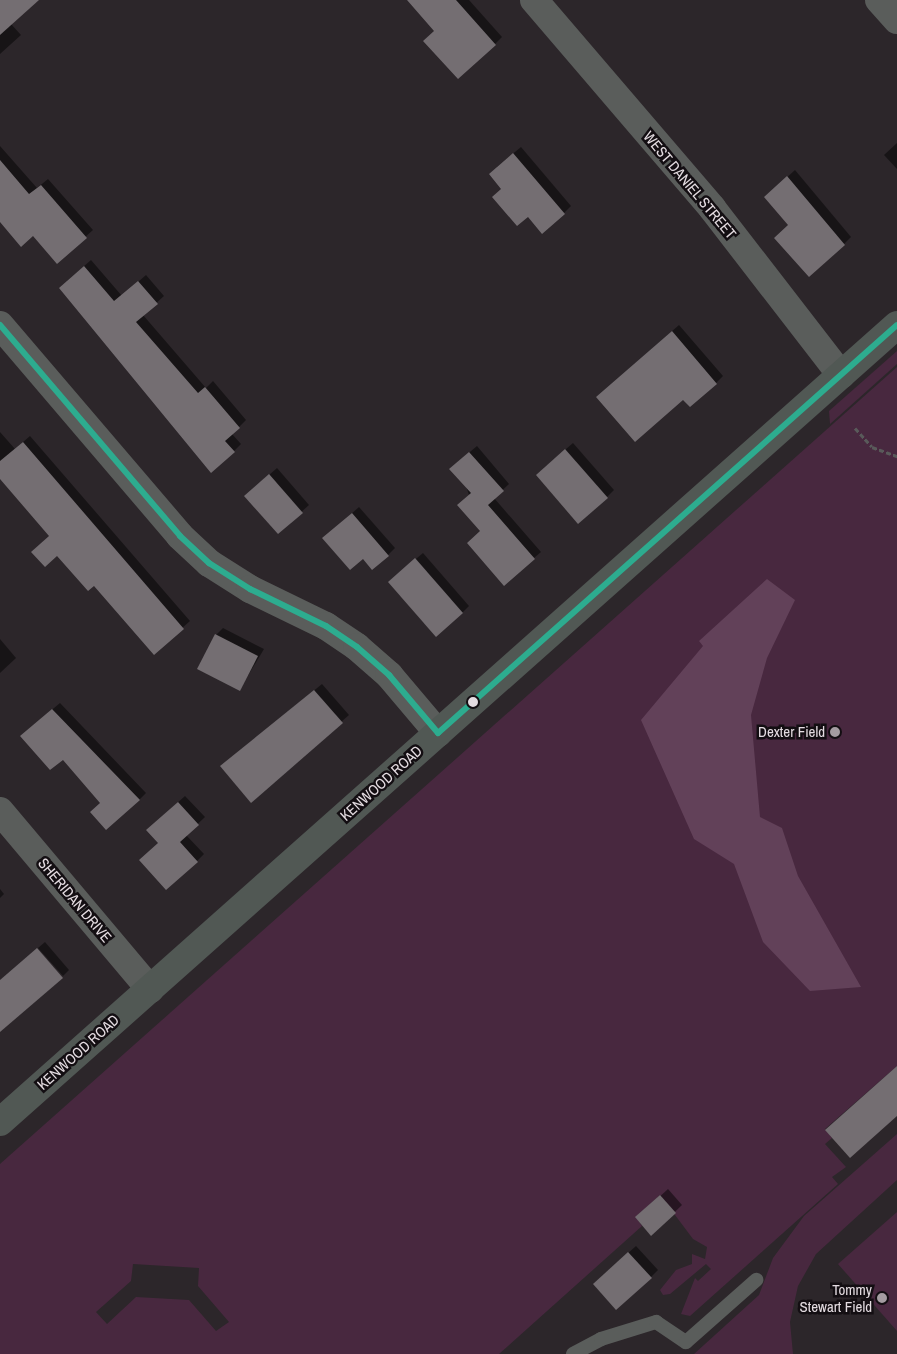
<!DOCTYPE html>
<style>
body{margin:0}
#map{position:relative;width:897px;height:1354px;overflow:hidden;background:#2c262a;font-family:"Archivo Narrow",sans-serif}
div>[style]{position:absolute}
.green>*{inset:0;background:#48283f}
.forest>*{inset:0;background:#624159}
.shadow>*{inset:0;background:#0007}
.building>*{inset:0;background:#746e72}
.path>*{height:3px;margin-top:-1.5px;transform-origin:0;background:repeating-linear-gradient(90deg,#595a5a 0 5px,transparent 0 7.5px)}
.lane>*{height:14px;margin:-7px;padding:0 7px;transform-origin:7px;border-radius:7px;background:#5a5d5b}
.street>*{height:28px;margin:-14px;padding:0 14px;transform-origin:14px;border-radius:14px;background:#5a5d5b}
.secondary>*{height:28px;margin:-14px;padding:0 14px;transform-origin:14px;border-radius:14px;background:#515854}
.bus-1>*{height:6px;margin:-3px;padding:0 3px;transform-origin:3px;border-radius:3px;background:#2dac8f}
.dots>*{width:14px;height:14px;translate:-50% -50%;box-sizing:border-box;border:2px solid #130e12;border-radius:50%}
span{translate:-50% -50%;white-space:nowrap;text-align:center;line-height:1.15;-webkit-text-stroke:5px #130e12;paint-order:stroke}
.street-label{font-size:15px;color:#e4dce1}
.poi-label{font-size:15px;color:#e4dce1}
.right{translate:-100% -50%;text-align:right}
</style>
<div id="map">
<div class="green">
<div style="clip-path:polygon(897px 351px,897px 364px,830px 424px,829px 411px)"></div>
<div style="clip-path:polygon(evenodd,897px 367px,897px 1066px,825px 1129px,832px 1138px,825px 1144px,846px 1167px,832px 1177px,838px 1184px,690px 1316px,681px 1314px,695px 1278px,698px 1281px,711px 1269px,706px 1264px,670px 1294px,663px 1295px,660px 1290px,676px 1270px,692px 1264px,692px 1254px,705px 1259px,707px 1247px,693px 1239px,660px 1195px,636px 1217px,642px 1226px,499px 1354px,0 1354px,0 1164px,897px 367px,133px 1264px,199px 1268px,198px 1286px,229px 1322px,216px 1331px,189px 1300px,136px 1297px,107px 1324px,96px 1312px,131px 1281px,133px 1264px)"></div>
<div style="clip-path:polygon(897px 1134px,897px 1180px,816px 1254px,798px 1286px,790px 1322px,793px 1354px,694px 1354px,759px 1295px,773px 1258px,804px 1216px)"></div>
<div style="clip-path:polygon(897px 1212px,897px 1331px,838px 1264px)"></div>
</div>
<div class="forest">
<div style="clip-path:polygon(767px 579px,795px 600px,767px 658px,751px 715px,760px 817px,782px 828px,798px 876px,861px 987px,810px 991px,763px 942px,734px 864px,694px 839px,641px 720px,703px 646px,699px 641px)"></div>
</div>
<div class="shadow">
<div style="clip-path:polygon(0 0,37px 0,11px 24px,21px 35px,0 54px)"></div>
<div style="clip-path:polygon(419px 0,469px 0,502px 37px,495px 44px,435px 31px)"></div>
<div style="clip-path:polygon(897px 143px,897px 169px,884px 155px)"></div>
<div style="clip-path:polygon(0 146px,37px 188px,48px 179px,93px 230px,57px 262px,33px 235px,0 220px)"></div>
<div style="clip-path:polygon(521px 147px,571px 206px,564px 213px,528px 216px,503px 188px,497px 167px)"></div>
<div style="clip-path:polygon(795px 170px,851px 237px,844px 244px,790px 225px,772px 191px)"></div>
<div style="clip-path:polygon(91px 260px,122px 296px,146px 275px,164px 296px,143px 315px,206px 388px,213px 381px,246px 420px,232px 434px,241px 444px,234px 451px,67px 281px)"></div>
<div style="clip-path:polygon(679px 325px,723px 376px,716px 383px,690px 406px,683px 398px,605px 390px)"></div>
<div style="clip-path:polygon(0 432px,15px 449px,30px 436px,190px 621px,154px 653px,0 477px)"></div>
<div style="clip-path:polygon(573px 443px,614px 490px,607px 497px,544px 468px)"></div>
<div style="clip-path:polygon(477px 446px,509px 484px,494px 498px,541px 552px,534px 558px,481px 531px,458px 462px)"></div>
<div style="clip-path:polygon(277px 468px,309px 505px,278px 533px,253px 489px)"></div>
<div style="clip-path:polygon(359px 507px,395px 548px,388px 555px,363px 558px,331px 532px)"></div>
<div style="clip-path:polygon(423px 553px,469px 606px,462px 613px,397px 575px)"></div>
<div style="clip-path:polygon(223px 628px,264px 649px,240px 689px,216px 635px)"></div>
<div style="clip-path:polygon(0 639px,16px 658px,0 673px)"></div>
<div style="clip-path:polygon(322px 684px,349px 715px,251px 801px,222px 766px)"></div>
<div style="clip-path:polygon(60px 703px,146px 793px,139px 800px,101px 802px,63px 758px,29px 729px)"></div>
<div style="clip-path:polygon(185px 796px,205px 817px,186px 835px,204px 854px,197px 861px,160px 843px,155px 823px)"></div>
<div style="clip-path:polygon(0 889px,4px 894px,0 898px)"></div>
<div style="clip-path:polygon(45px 942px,69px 970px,63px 976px,38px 948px)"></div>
<div style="clip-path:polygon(668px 1189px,682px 1205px,652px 1234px,644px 1211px)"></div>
<div style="clip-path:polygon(636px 1246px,658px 1270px,651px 1277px,601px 1277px)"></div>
</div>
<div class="building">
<div style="clip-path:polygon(0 0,39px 0,0 35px)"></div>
<div style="clip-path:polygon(407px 0,456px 0,496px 45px,458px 79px,423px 41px,434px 31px)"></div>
<div style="clip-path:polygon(513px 153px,565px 214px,542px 234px,528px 217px,517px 226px,492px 197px,501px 189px,489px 174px)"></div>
<div style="clip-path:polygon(0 160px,29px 194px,41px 185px,87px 238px,57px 264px,33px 236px,21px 247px,0 222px)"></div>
<div style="clip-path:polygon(787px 176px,845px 245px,809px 277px,774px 238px,788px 225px,764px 197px)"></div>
<div style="clip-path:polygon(84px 266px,114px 301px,138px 281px,158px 304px,136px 322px,198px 393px,205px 387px,240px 428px,225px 441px,235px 452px,211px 473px,59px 288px)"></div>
<div style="clip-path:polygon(672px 331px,717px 384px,690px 407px,683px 400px,635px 442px,596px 397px)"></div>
<div style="clip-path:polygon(23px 442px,184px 629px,154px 655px,94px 586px,88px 591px,57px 556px,45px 567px,31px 552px,49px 536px,0 479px,0 461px)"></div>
<div style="clip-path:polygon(565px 449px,608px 498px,578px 524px,536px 475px)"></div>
<div style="clip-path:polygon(469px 452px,504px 491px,488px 505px,535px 559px,504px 586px,467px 543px,480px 531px,457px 505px,471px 493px,449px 469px)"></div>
<div style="clip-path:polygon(269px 474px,303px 513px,278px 534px,244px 496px)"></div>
<div style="clip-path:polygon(352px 513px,389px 556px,372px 570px,363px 559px,350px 570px,322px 538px)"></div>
<div style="clip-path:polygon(415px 558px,463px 613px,436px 637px,388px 582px)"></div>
<div style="clip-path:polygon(215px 634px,258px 656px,240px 691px,197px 669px)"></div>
<div style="clip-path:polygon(314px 690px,343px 723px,251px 803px,220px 766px)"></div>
<div style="clip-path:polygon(52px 709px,140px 800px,106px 830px,90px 812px,100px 803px,63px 760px,50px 770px,20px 736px)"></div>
<div style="clip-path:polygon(178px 802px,199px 825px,180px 842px,198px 862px,166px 890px,139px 860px,158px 843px,146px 830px)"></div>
<div style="clip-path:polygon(37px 948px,63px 978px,0 1032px,0 980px)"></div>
<div style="clip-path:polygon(897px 1066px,897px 1116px,850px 1158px,825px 1130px)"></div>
<div style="clip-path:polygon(660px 1195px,676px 1213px,651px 1236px,635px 1217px)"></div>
<div style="clip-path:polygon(628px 1252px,652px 1278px,616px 1310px,593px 1284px)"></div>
</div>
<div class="path">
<div style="left:855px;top:428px;width:25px;rotate:48deg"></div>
<div style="left:872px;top:447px;width:27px;rotate:20deg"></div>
</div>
<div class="lane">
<div style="left:573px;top:1354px;width:32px;rotate:-28deg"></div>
<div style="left:601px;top:1339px;width:58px;rotate:-17.2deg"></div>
<div style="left:656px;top:1322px;width:36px;rotate:34deg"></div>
<div style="left:686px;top:1342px;width:94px;rotate:-41.5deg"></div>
</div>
<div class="street">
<div style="left:534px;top:0;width:274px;rotate:49.4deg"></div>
<div style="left:712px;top:208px;width:211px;rotate:52.3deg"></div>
<div style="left:879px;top:0;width:27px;rotate:48deg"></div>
<div style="left:0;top:325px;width:277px;rotate:49.5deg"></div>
<div style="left:180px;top:536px;width:40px;rotate:43deg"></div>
<div style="left:209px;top:563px;width:49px;rotate:32.4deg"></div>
<div style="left:250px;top:589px;width:85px;rotate:26deg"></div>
<div style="left:326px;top:626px;width:37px;rotate:34deg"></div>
<div style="left:357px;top:647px;width:43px;rotate:41.2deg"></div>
<div style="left:389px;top:675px;width:76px;rotate:49.8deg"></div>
<div style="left:0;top:811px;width:233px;rotate:49.9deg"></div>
</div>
<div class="secondary">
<div style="left:0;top:1122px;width:1200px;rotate:-41.62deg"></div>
</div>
<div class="bus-1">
<div style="left:0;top:325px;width:277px;rotate:49.5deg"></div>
<div style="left:180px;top:536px;width:40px;rotate:43deg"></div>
<div style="left:209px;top:563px;width:49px;rotate:32.4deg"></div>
<div style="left:250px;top:589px;width:85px;rotate:26deg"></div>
<div style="left:326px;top:626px;width:37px;rotate:34deg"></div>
<div style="left:357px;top:647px;width:43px;rotate:41.2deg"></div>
<div style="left:389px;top:675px;width:76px;rotate:49.8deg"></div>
<div style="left:438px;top:733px;width:614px;rotate:-41.63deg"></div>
</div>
<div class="dots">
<div style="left:473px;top:702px;background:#e4dce1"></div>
<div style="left:835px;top:732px;background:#a49ca1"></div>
<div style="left:882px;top:1298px;background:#a49ca1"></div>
</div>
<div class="street-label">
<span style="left:690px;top:185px;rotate:50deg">WEST DANIEL STREET</span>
<span style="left:381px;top:783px;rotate:-42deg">KENWOOD ROAD</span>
<span style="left:75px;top:900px;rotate:50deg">SHERIDAN DRIVE</span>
<span style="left:78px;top:1052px;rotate:-42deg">KENWOOD ROAD</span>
</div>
<div class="poi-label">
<span class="right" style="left:825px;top:732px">Dexter Field</span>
<span class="right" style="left:872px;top:1298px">Tommy<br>Stewart Field</span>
</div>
</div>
